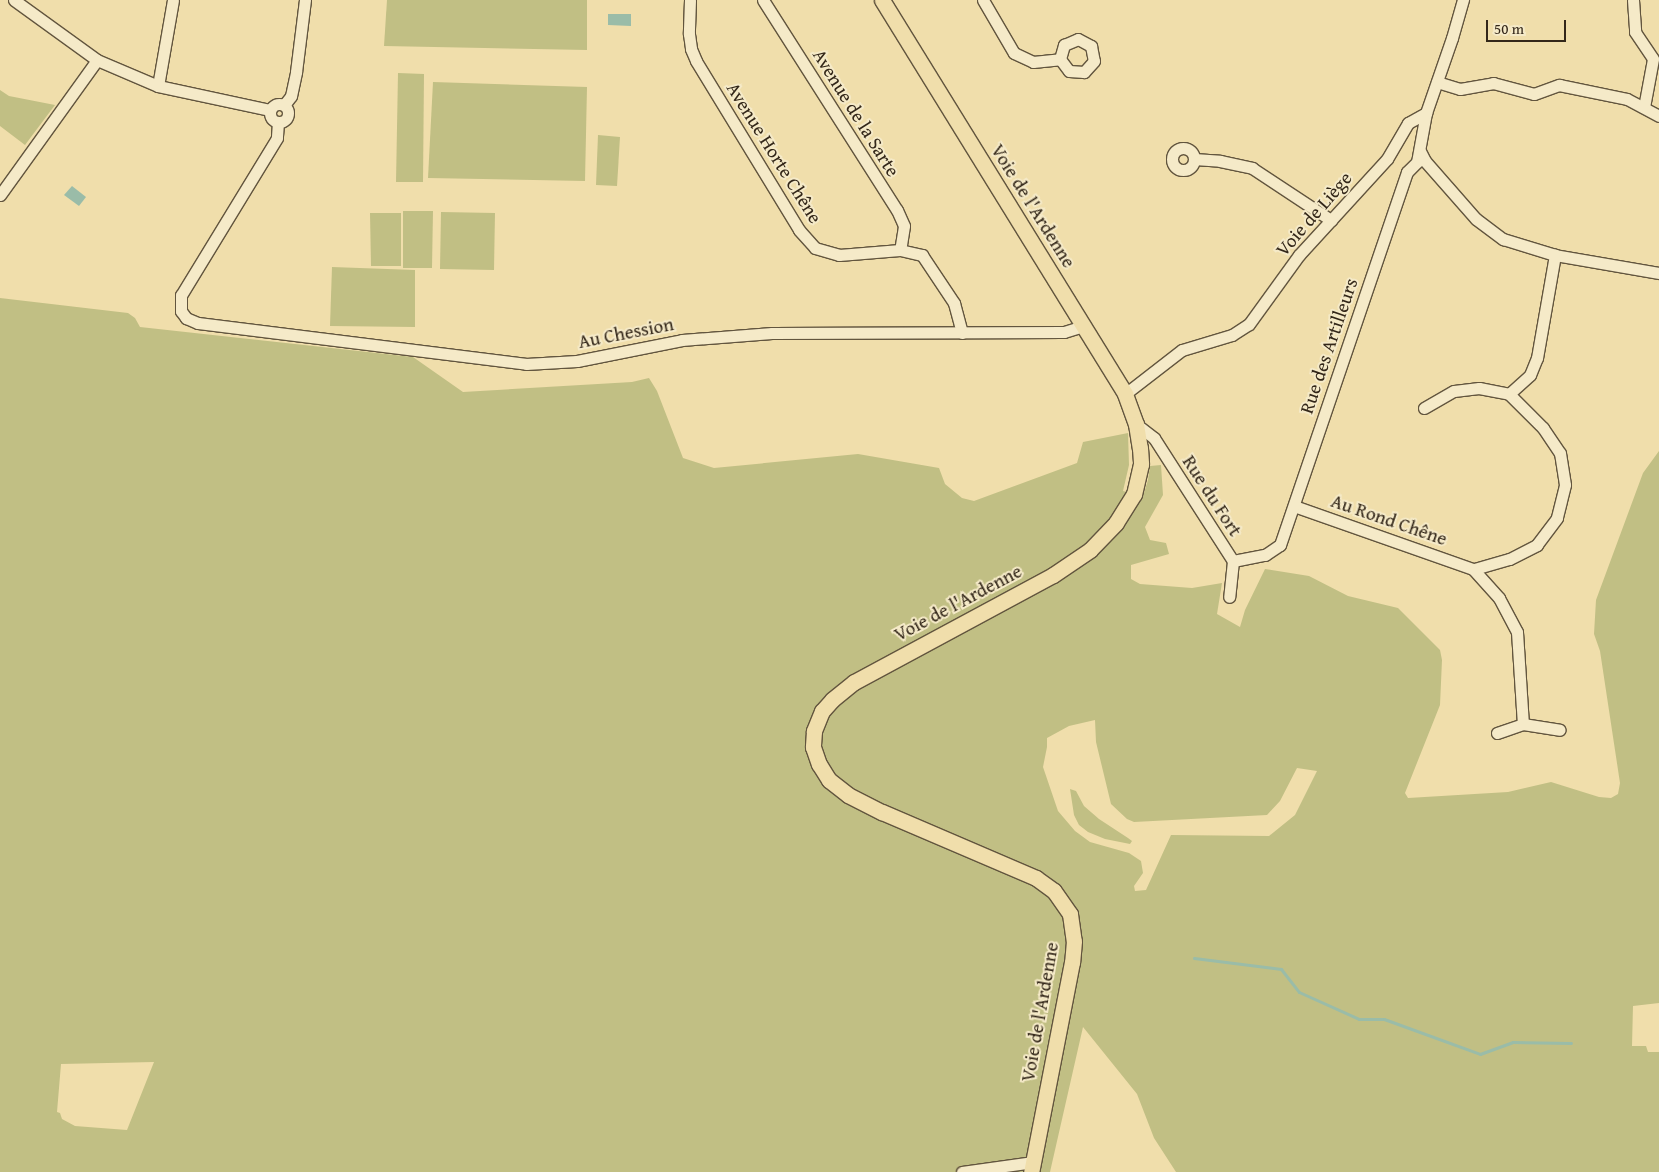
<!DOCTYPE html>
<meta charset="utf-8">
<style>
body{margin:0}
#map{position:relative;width:1659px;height:1172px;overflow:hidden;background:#f0deab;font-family:"Gentium Book Plus",serif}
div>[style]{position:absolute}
.green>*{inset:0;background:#c1bf84}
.water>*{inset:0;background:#9abca8}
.stream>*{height:3px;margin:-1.5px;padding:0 1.5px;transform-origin:1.5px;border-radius:1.5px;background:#9abca8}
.roads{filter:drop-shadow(1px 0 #62553e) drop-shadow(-1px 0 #62553e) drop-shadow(0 1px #62553e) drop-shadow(0 -1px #62553e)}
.minor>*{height:11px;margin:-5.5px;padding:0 5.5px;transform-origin:5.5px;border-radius:5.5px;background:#f5eac8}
.minor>.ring{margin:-5.5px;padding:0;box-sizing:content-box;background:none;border:11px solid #f5eac8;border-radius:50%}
.major>*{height:15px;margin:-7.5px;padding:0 7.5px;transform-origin:7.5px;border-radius:7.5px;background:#f0deab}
span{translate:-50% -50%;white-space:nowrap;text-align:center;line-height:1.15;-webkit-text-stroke:4px #f5eac8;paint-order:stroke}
.street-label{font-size:19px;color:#332719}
.scale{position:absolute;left:1486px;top:20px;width:80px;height:22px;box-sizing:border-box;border:2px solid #332719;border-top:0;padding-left:6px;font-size:15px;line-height:18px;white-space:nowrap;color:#332719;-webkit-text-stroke:4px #f5eac8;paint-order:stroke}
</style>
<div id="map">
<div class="green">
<div style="clip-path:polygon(387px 0,587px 0,587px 50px,384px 46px)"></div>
<div style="clip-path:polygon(398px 73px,424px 74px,423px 182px,396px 182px)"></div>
<div style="clip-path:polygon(433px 82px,587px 87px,585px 181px,428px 178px)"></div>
<div style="clip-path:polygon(0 90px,9px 96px,55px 105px,25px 145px,0 126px)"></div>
<div style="clip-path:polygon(598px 135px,620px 137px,617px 186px,596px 185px)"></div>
<div style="clip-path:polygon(403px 211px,433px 211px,432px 268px,403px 268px)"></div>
<div style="clip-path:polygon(441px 212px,495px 213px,494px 270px,440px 269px)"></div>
<div style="clip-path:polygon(370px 213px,401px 213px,401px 266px,371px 266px)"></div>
<div style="clip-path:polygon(332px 267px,415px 270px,415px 327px,330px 326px)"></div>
<div style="clip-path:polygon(evenodd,0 298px,128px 313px,135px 318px,140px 327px,413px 357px,463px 392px,632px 382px,649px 378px,657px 391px,683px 458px,714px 468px,858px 454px,939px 468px,945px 484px,962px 498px,974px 501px,1077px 463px,1083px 442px,1128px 433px,1129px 465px,1123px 491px,1143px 496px,1148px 480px,1150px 466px,1161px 465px,1163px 495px,1145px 527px,1150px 540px,1166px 543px,1169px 554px,1131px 565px,1131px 579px,1140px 584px,1192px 588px,1222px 583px,1217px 614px,1240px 627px,1245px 610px,1265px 569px,1309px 576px,1348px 596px,1398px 608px,1440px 650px,1442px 660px,1440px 705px,1405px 793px,1408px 798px,1508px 792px,1551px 782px,1599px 797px,1611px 798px,1618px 794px,1620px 783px,1600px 651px,1594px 634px,1596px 600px,1643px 473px,1659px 451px,1659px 1003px,1633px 1006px,1632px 1046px,1646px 1046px,1648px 1052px,1659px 1052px,1659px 1172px,1176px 1172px,1154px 1138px,1137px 1094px,1083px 1027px,1050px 1172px,1010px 1172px,1006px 1169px,992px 1172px,0 1172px,0 298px,1095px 720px,1096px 742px,1111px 804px,1127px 819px,1134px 822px,1267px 815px,1280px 801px,1297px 768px,1317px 771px,1295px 815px,1269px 836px,1171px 835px,1146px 890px,1135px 891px,1134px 886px,1143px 873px,1141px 861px,1129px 853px,1090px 842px,1075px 831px,1058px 811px,1043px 767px,1047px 747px,1047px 738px,1069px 726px,1095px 720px,0 298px,154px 1062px,127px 1130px,75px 1126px,62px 1119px,60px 1113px,57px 1112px,61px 1064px,154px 1062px)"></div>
<div style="clip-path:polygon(1070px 789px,1076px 791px,1084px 806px,1099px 819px,1128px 838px,1132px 841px,1130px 844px,1105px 839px,1088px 832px,1079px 825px,1074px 815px)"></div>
</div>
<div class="water">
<div style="clip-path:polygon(608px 14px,631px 14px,631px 26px,608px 25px)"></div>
<div style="clip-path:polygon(72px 186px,86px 197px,79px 206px,64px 195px)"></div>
</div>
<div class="stream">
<div style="left:1194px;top:958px;width:88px;rotate:7.2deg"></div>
<div style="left:1281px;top:969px;width:29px;rotate:52deg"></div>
<div style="left:1299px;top:992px;width:66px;rotate:24.2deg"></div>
<div style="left:1359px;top:1019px;width:25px"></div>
<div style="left:1384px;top:1019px;width:102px;rotate:20deg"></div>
<div style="left:1480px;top:1054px;width:35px;rotate:-20deg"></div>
<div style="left:1513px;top:1042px;width:58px;rotate:1deg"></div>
</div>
<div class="roads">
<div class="minor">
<div style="left:14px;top:0;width:102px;rotate:35.9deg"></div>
<div style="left:97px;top:60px;width:66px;rotate:23.1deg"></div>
<div style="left:158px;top:86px;width:115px;rotate:12.1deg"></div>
<div style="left:690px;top:0;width:34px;rotate:92deg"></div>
<div style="left:689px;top:34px;width:15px;rotate:82deg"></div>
<div style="left:691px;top:49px;width:13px;rotate:67deg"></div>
<div style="left:696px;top:61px;width:198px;rotate:58.6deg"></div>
<div style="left:799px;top:230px;width:24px;rotate:48deg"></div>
<div style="left:815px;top:248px;width:25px;rotate:16deg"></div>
<div style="left:839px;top:255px;width:61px;rotate:-4.7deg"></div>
<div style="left:900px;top:250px;width:23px;rotate:13deg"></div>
<div style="left:922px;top:255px;width:58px;rotate:56.3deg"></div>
<div style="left:954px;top:303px;width:31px;rotate:75deg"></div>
<div style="left:763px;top:0;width:249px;rotate:57.5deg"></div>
<div style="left:897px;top:210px;width:17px;rotate:66deg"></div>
<div style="left:904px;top:226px;width:24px;rotate:99deg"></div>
<div style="left:983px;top:0;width:61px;rotate:59.7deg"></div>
<div style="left:1014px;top:53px;width:21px;rotate:25deg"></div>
<div style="left:1033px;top:62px;width:27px;rotate:-6deg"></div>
<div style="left:1633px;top:0;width:32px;rotate:86deg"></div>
<div style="left:1635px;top:32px;width:32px;rotate:56deg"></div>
<div style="left:1653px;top:59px;width:49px;rotate:100.6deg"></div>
<div style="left:1078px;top:39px;width:15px;rotate:28deg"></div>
<div style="left:1091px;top:46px;width:15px;rotate:79deg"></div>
<div style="left:1094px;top:61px;width:15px;rotate:132deg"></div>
<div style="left:1084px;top:72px;width:15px;rotate:-176deg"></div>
<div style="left:1069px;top:71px;width:15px;rotate:-127deg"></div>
<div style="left:1060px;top:59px;width:15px;rotate:-74deg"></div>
<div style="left:1064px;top:45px;width:15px;rotate:-23deg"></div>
<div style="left:1437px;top:82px;width:24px;rotate:17deg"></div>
<div style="left:1460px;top:89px;width:34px;rotate:-10deg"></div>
<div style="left:1493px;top:83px;width:42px;rotate:15deg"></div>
<div style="left:1534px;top:94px;width:27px;rotate:-20deg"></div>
<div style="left:1559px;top:85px;width:69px;rotate:11.6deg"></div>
<div style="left:1627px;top:99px;width:36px;rotate:28deg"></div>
<div style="left:158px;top:86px;width:87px;rotate:-80.1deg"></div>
<div class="ring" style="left:270px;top:104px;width:7px;height:7px"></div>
<div style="left:284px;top:105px;width:11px;rotate:-52deg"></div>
<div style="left:291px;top:96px;width:25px;rotate:-78deg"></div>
<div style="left:296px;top:72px;width:73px;rotate:-82.9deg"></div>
<div style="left:278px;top:122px;width:16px;rotate:94deg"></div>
<div style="left:277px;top:138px;width:184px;rotate:121.4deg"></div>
<div style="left:181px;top:295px;width:16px;rotate:90deg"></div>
<div style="left:181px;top:311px;width:9px;rotate:54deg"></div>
<div style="left:186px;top:318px;width:13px;rotate:23deg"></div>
<div style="left:198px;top:323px;width:331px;rotate:7.1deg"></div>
<div style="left:526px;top:364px;width:51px;rotate:-3.4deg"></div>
<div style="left:577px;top:361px;width:107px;rotate:-11.3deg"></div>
<div style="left:682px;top:340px;width:90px;rotate:-4.4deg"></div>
<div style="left:772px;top:333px;width:292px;rotate:-0.2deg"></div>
<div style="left:1064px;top:332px;width:21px;rotate:-17deg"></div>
<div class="ring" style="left:1172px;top:148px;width:11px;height:11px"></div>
<div style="left:1420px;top:151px;width:11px;rotate:63deg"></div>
<div style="left:1425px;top:161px;width:77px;rotate:48.7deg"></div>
<div style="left:1476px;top:219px;width:34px;rotate:37deg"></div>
<div style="left:1503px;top:239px;width:54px;rotate:17.1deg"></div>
<div style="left:1555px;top:255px;width:106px;rotate:9.8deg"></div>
<div style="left:1194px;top:159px;width:26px;rotate:4deg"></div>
<div style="left:1220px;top:161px;width:33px;rotate:12deg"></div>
<div style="left:1252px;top:168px;width:95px;rotate:33.4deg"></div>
<div style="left:0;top:195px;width:166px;rotate:-54.3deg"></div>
<div style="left:1125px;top:394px;width:72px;rotate:-37.7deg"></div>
<div style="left:1182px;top:350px;width:52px;rotate:-16.7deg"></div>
<div style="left:1232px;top:335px;width:20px;rotate:-33deg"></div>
<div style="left:1249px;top:324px;width:85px;rotate:-54.1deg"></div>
<div style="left:1299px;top:255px;width:130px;rotate:-47.5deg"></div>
<div style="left:1387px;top:159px;width:42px;rotate:-59.7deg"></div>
<div style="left:1408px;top:123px;width:21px;rotate:-29deg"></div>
<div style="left:1509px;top:394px;width:28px;rotate:-42deg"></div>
<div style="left:1530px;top:375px;width:18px;rotate:-68deg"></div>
<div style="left:1537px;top:358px;width:105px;rotate:-80.1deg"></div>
<div style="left:1424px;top:408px;width:34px;rotate:-30deg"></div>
<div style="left:1454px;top:391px;width:25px;rotate:-7deg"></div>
<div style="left:1479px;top:388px;width:31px;rotate:11deg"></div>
<div style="left:1509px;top:394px;width:48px;rotate:45deg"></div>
<div style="left:1543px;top:428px;width:30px;rotate:56deg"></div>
<div style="left:1560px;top:453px;width:32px;rotate:81deg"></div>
<div style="left:1565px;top:485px;width:34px;rotate:104deg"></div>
<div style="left:1557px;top:518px;width:34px;rotate:127deg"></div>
<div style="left:1537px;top:545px;width:31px;rotate:153deg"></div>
<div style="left:1509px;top:559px;width:37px;rotate:164deg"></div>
<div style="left:1136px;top:424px;width:23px;rotate:38deg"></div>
<div style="left:1154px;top:438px;width:146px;rotate:57.3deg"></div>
<div style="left:1233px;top:561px;width:36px;rotate:96deg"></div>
<div style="left:1294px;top:506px;width:190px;rotate:19.4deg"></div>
<div style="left:1473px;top:569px;width:39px;rotate:48deg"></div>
<div style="left:1499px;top:598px;width:38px;rotate:62deg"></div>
<div style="left:1517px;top:632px;width:92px;rotate:86.3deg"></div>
<div style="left:1233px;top:561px;width:33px;rotate:-11deg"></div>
<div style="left:1265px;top:555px;width:18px;rotate:-34deg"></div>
<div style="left:1280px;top:545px;width:394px;rotate:-71.2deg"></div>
<div style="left:1407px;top:172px;width:14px;rotate:-45deg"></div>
<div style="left:1417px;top:162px;width:50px;rotate:-79.6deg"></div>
<div style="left:1426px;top:113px;width:79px;rotate:-70.9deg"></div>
<div style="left:1452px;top:38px;width:40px;rotate:-74deg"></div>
<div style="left:1497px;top:733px;width:28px;rotate:-19deg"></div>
<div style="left:1523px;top:724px;width:37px;rotate:9deg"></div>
<div style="left:962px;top:1172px;width:72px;rotate:-8deg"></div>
</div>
<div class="major">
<div style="left:882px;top:0;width:463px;rotate:58.3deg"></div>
<div style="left:1125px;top:394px;width:32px;rotate:70deg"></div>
<div style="left:1136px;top:424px;width:24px;rotate:81deg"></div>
<div style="left:1140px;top:448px;width:16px;rotate:86deg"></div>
<div style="left:1141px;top:464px;width:31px;rotate:103deg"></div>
<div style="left:1134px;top:494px;width:34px;rotate:122deg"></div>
<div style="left:1116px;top:523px;width:37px;rotate:134deg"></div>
<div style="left:1090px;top:550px;width:45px;rotate:146deg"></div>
<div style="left:1053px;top:575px;width:226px;rotate:151.7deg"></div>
<div style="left:854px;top:682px;width:28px;rotate:141deg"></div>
<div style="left:832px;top:700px;width:15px;rotate:132deg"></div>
<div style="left:822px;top:711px;width:22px;rotate:112deg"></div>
<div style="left:814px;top:731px;width:16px;rotate:94deg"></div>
<div style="left:813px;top:747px;width:18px;rotate:71deg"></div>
<div style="left:819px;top:764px;width:19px;rotate:58deg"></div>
<div style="left:829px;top:780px;width:24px;rotate:38deg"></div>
<div style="left:848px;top:795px;width:38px;rotate:27deg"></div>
<div style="left:882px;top:812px;width:168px;rotate:23.2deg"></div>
<div style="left:1036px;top:878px;width:22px;rotate:36deg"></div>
<div style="left:1054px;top:891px;width:28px;rotate:55deg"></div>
<div style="left:1070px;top:914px;width:27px;rotate:82deg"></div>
<div style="left:1074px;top:941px;width:21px;rotate:95deg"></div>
<div style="left:1072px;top:962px;width:214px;rotate:101deg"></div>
</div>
</div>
<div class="street-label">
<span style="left:856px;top:113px;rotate:58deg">Avenue de la Sarte</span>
<span style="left:774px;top:153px;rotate:58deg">Avenue Horte Chêne</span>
<span style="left:1033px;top:206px;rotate:58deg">Voie de l'Ardenne</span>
<span style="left:1314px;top:214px;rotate:-49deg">Voie de Liège</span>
<span style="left:626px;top:333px;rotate:-11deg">Au Chession</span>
<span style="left:1329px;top:346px;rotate:-71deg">Rue des Artilleurs</span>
<span style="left:1212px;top:496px;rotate:57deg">Rue du Fort</span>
<span style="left:1389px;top:520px;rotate:19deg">Au Rond Chêne</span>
<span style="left:958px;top:603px;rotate:-28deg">Voie de l'Ardenne</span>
<span style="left:1040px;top:1012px;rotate:-80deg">Voie de l'Ardenne</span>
</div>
<div class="scale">50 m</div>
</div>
